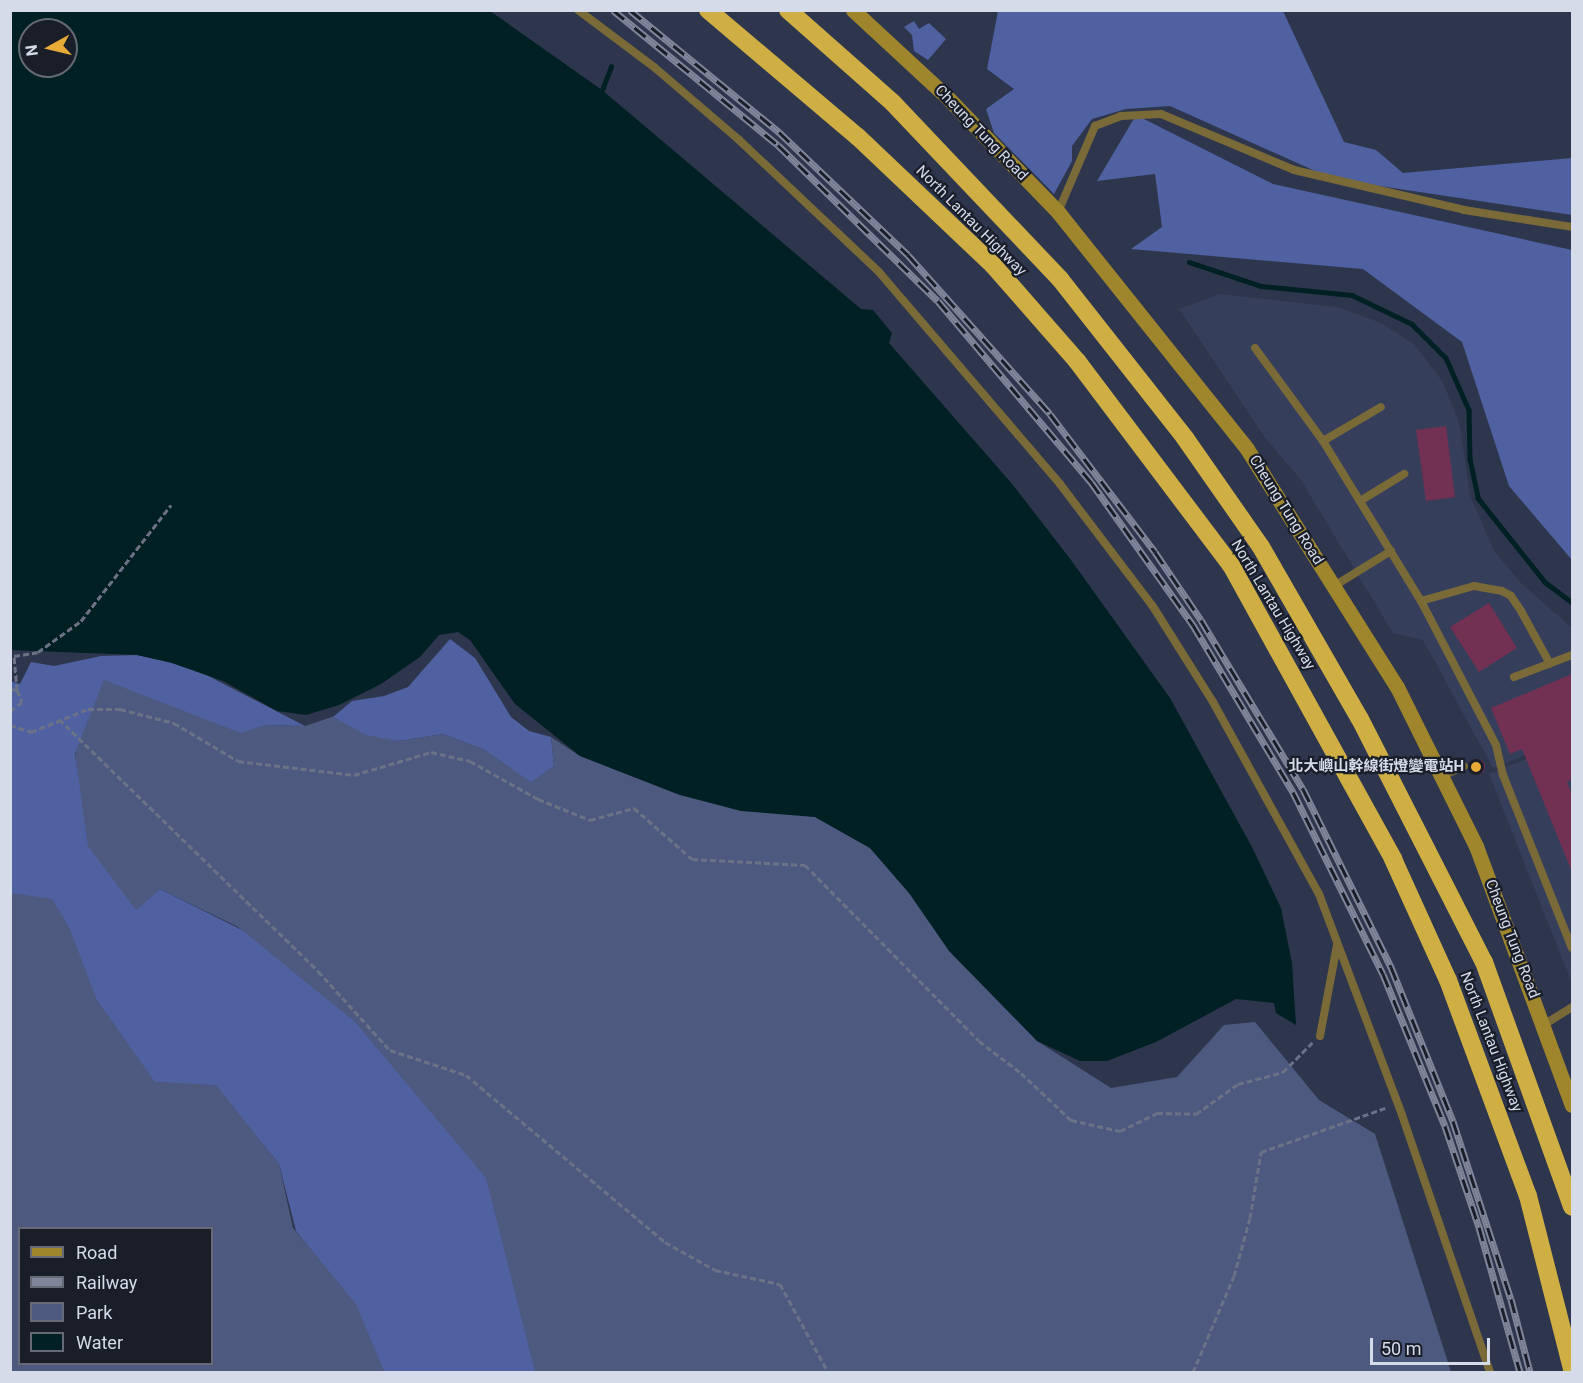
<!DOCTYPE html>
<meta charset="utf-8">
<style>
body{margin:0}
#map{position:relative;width:1583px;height:1383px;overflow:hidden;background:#2e364d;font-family:Roboto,"Noto Sans TC",sans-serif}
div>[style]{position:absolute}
.built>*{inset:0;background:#353f5c}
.green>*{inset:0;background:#4d597f}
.forest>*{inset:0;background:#4f61a0}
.water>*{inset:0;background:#002023}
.stream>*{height:4.5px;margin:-2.25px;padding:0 2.25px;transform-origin:2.25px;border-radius:2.25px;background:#002023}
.building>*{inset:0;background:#723052}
.round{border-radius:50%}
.path>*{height:3px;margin-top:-1.5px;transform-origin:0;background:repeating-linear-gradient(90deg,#6b7286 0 6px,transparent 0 9px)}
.lane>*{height:8px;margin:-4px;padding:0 4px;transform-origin:4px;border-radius:4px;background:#7a6a37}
.secondary>*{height:15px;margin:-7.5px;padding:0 7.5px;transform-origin:7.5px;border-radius:7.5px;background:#9f862d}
.highway>*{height:18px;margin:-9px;padding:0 9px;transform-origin:9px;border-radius:9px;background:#cfaf44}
.rail>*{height:7px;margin-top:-3.5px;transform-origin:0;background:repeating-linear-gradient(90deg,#1a1e29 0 14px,#808699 0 28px);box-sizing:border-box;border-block:2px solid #808699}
.dots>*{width:16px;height:16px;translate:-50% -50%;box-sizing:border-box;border:3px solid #1a1e29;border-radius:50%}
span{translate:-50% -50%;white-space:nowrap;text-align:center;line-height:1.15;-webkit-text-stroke:4.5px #1a1e29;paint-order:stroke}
.street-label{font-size:15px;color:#d6dbea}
.poi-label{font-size:15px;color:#d6dbea;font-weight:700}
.right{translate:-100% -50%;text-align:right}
.frame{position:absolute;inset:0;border:12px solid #d6dbea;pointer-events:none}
.legend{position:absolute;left:18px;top:1227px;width:195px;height:138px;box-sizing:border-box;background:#1a1e29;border:2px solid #656a76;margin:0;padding:8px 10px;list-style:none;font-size:18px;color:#d6dbea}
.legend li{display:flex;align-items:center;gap:12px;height:30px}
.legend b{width:30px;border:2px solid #656a76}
.north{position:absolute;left:18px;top:18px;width:60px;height:60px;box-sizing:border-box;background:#1a1e29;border:2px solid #656a76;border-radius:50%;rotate:262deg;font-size:16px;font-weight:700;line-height:24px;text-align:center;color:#d6dbea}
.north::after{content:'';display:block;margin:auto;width:21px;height:27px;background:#e9ab38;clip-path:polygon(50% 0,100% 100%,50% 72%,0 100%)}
.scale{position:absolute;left:1370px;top:1338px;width:120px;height:27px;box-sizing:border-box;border:3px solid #d6dbea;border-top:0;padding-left:8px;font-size:18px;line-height:21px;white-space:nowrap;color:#d6dbea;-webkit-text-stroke:4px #1a1e29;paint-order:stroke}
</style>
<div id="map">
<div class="built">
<div style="clip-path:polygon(1220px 294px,1338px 307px,1381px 323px,1414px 344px,1443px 382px,1460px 426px,1470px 496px,1495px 552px,1521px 583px,1572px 628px,1572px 737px,1493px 768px,1423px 640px,1393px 633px,1301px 480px,1263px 435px,1179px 309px)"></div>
<div style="clip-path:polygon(1572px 741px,1572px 983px,1489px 774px)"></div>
</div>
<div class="green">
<div style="clip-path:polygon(106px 675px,203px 710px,241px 732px,266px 725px,305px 726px,350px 711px,399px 741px,443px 734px,483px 749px,531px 781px,554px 766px,551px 737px,580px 756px,680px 795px,815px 817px,870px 848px,1037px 1041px,1111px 1088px,1177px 1077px,1224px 1025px,1255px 1022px,1319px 1100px,1375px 1134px,1451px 1372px,527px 1372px,354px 1025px,238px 927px,160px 889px,136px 911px,83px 848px,75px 748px)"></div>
<div style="clip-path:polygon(evenodd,10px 846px,54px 875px,155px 1082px,216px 1084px,279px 1164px,293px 1228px,355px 1300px,386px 1372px,11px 1372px,10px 846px,20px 1228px,212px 1228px,212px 1364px,20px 1364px,20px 1228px)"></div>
</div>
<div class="forest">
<div style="clip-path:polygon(998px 11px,1283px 11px,1344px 142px,1376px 150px,1403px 173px,1572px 158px,1572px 215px,1333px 179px,1170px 106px,1126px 109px,1092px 119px,1072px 146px,1072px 161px,1054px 194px,994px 133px,986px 109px,1014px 89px,987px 69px)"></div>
<div style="clip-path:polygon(914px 21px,919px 29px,929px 23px,946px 39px,928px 60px,914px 51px,912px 35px,904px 27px)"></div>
<div style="clip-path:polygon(1136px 115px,1273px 184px,1572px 250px,1572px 560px,1509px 486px,1462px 342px,1363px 269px,1131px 249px,1162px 227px,1155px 174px,1097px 181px)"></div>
<div style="clip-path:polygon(450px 639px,475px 658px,511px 717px,529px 731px,551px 737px,554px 766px,531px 782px,483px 749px,443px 734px,399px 741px,366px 735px,333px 717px,352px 701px,384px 696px,408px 687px)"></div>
<div style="clip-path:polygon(137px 655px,193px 668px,305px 726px,266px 725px,241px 733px,104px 680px,75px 753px,88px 846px,136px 910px,160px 889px,242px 930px,355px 1022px,486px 1178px,535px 1372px,384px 1371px,356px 1304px,296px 1231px,279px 1164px,216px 1085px,155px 1082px,97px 1000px,69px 927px,52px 899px,11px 893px,10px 681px,20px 684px,31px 662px,54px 666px,101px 656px)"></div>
</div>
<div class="water">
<div style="clip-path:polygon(evenodd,10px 11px,490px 11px,602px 90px,861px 309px,873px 310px,892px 333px,889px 343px,1013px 485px,1071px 560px,1170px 698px,1252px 847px,1281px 908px,1292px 963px,1296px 1025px,1276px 1013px,1274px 1003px,1236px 999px,1156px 1042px,1107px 1061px,1080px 1061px,1037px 1041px,949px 951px,909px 893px,870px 848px,815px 817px,741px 811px,680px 795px,580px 756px,515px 704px,470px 640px,458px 632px,439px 635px,420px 657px,381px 684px,339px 705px,306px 715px,277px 711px,223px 681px,169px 662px,137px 655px,11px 650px,10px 11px,30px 30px,66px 30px,66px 66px,30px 66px,30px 30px)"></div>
</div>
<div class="stream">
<div style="left:602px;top:90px;width:25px;rotate:-69deg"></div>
<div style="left:1189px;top:262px;width:76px;rotate:18.4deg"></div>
<div style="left:1261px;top:286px;width:91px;rotate:5.6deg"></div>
<div style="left:1352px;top:295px;width:67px;rotate:25.8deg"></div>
<div style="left:1412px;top:324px;width:48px;rotate:45deg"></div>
<div style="left:1446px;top:358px;width:57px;rotate:66.1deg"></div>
<div style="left:1469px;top:410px;width:49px;rotate:88.8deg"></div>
<div style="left:1470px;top:459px;width:40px;rotate:78deg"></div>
<div style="left:1478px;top:498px;width:107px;rotate:51.4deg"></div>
<div style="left:1545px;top:582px;width:34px;rotate:37deg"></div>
</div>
<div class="building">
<div style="clip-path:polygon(1446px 426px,1455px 497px,1426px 501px,1416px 430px)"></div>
<div style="clip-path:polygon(1489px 603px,1517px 648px,1479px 672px,1450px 627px)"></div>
<div style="clip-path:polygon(1572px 674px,1572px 779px,1567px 782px,1572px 794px,1572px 872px,1522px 749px,1510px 754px,1491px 708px)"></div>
<div class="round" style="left:1469px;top:759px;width:16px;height:16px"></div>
</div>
<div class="path">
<div style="left:10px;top:689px;width:7px;rotate:8deg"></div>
<div style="left:17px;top:690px;width:13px;rotate:67deg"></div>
<div style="left:22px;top:702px;width:15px;rotate:143deg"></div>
<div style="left:17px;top:690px;width:34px;rotate:-95deg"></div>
<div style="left:14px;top:656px;width:24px;rotate:-9deg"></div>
<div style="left:38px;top:652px;width:53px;rotate:-35.8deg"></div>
<div style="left:81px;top:621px;width:147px;rotate:-52.2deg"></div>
<div style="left:59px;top:719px;width:361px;rotate:44.2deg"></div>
<div style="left:318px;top:971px;width:107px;rotate:47.7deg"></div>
<div style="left:390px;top:1050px;width:80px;rotate:18.2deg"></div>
<div style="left:466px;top:1075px;width:260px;rotate:40deg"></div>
<div style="left:665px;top:1242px;width:57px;rotate:29.2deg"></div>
<div style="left:715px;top:1270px;width:66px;rotate:12.2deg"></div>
<div style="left:780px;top:1284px;width:100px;rotate:61.4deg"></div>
<div style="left:10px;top:725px;width:22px;rotate:18deg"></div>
<div style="left:31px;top:732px;width:61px;rotate:-22deg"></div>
<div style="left:88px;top:709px;width:32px"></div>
<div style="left:120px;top:709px;width:56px;rotate:14.5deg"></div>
<div style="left:174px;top:723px;width:74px;rotate:30.7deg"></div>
<div style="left:238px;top:761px;width:117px;rotate:6.9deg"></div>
<div style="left:354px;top:775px;width:80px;rotate:-16.6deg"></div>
<div style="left:431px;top:752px;width:40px;rotate:13deg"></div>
<div style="left:470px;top:761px;width:78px;rotate:29.2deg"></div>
<div style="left:538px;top:799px;width:56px;rotate:22deg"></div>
<div style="left:590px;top:820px;width:46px;rotate:-15.3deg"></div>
<div style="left:634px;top:808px;width:77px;rotate:41.3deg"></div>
<div style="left:692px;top:859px;width:113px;rotate:3deg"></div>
<div style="left:805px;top:865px;width:247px;rotate:45.3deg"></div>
<div style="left:979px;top:1041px;width:53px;rotate:37.3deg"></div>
<div style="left:1021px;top:1073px;width:69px;rotate:43.2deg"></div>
<div style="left:1071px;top:1120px;width:50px;rotate:12.7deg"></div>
<div style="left:1120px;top:1131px;width:41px;rotate:-25.9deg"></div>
<div style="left:1157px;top:1113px;width:39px;rotate:1deg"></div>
<div style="left:1196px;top:1114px;width:52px;rotate:-35.5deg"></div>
<div style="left:1238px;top:1084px;width:47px;rotate:-14.9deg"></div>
<div style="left:1283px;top:1072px;width:42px;rotate:-45deg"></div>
<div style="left:1193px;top:1372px;width:104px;rotate:-66.9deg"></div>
<div style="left:1234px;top:1276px;width:60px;rotate:-74.6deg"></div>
<div style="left:1250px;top:1218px;width:67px;rotate:-80.5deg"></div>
<div style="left:1261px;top:1152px;width:135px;rotate:-19.5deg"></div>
</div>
<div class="lane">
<div style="left:578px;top:10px;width:95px;rotate:36.9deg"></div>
<div style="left:654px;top:67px;width:111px;rotate:40.6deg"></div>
<div style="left:738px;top:139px;width:194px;rotate:43.3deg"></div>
<div style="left:879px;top:272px;width:279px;rotate:49.5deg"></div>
<div style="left:1060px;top:484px;width:152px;rotate:52.8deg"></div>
<div style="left:1152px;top:605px;width:115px;rotate:57.8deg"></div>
<div style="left:1213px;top:702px;width:219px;rotate:61.1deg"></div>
<div style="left:1319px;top:894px;width:236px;rotate:69.4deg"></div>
<div style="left:1402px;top:1115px;width:272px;rotate:71.1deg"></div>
<div style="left:1058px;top:212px;width:94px;rotate:-66.7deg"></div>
<div style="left:1095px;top:126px;width:28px;rotate:-21deg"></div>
<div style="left:1121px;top:116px;width:40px;rotate:-2.9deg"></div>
<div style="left:1161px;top:114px;width:144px;rotate:22.8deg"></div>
<div style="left:1294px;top:170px;width:175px;rotate:13.2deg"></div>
<div style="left:1464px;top:210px;width:109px;rotate:8.9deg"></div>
<div style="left:1255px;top:348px;width:115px;rotate:53.8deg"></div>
<div style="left:1323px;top:441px;width:188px;rotate:58.5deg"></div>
<div style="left:1421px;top:601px;width:162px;rotate:62.5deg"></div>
<div style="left:1496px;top:745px;width:31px;rotate:77deg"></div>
<div style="left:1503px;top:775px;width:186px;rotate:68.3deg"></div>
<div style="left:1323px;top:441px;width:67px;rotate:-30.4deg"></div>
<div style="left:1360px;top:501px;width:52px;rotate:-31.5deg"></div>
<div style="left:1334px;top:586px;width:67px;rotate:-31.6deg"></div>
<div style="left:1421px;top:601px;width:55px;rotate:-15.8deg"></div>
<div style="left:1474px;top:586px;width:28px;rotate:10deg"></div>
<div style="left:1502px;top:591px;width:10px;rotate:29deg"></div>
<div style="left:1511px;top:596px;width:18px;rotate:56deg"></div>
<div style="left:1521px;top:611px;width:60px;rotate:61.3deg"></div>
<div style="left:1514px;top:677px;width:62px;rotate:-20.8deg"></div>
<div style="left:1442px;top:776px;width:24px;rotate:-24deg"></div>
<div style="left:1545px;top:1024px;width:32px;rotate:-32deg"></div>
<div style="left:1320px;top:1036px;width:93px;rotate:-79.4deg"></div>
</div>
<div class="secondary">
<div style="left:853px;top:10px;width:127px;rotate:42.8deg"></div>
<div style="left:946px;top:96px;width:161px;rotate:46deg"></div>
<div style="left:1058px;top:212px;width:303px;rotate:51.4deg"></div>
<div style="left:1247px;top:449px;width:281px;rotate:57.8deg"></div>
<div style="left:1397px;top:687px;width:178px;rotate:63.6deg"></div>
<div style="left:1476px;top:846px;width:276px;rotate:69.7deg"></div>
</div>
<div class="highway">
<div style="left:708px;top:10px;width:197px;rotate:40.3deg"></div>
<div style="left:858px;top:137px;width:186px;rotate:43.5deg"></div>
<div style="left:993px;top:265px;width:128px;rotate:48.8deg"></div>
<div style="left:1077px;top:361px;width:256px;rotate:53deg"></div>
<div style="left:1231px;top:565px;width:336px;rotate:61.1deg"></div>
<div style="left:1393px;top:859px;width:133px;rotate:65.6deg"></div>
<div style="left:1448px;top:980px;width:230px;rotate:69.7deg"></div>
<div style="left:1528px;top:1196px;width:179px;rotate:75.7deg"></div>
<div style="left:788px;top:10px;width:140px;rotate:41.5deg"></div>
<div style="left:893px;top:103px;width:243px;rotate:46.5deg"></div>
<div style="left:1060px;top:279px;width:202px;rotate:51.8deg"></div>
<div style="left:1185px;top:438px;width:133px;rotate:55.1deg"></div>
<div style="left:1261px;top:547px;width:198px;rotate:60.1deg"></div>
<div style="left:1360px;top:719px;width:273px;rotate:63deg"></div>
<div style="left:1484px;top:962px;width:260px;rotate:70.2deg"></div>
</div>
<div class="rail">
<div style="left:613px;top:10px;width:213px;rotate:39.3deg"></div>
<div style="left:778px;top:145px;width:223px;rotate:44.3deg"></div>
<div style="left:938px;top:301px;width:237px;rotate:49.8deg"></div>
<div style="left:1091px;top:482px;width:176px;rotate:54.5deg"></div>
<div style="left:1193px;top:625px;width:195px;rotate:59.1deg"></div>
<div style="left:1293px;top:792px;width:203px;rotate:63.7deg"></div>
<div style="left:1383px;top:974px;width:164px;rotate:67.8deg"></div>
<div style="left:1445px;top:1126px;width:107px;rotate:71.4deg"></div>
<div style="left:1479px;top:1227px;width:151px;rotate:74.2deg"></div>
<div style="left:630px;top:10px;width:193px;rotate:39.3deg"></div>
<div style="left:779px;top:132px;width:178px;rotate:43.6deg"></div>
<div style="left:908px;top:255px;width:213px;rotate:48.2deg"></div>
<div style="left:1050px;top:414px;width:173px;rotate:52.7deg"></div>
<div style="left:1155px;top:552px;width:82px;rotate:55.9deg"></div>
<div style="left:1201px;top:620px;width:197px;rotate:58.9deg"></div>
<div style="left:1303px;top:789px;width:199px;rotate:63.7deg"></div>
<div style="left:1391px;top:967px;width:166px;rotate:68.1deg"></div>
<div style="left:1453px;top:1121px;width:187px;rotate:72deg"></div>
<div style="left:1511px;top:1299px;width:75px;rotate:75.4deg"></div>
</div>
<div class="dots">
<div style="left:1476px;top:767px;background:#e9ab38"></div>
</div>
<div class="street-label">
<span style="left:981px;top:133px;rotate:46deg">Cheung Tung Road</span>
<span style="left:971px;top:221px;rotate:45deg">North Lantau Highway</span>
<span style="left:1286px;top:510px;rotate:58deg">Cheung Tung Road</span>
<span style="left:1273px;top:605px;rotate:59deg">North Lantau Highway</span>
<span style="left:1512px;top:939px;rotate:69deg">Cheung Tung Road</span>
<span style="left:1491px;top:1042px;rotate:69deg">North Lantau Highway</span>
</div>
<div class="poi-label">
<span class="right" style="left:1464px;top:767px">北大嶼山幹線街燈變電站H</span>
</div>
<div class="frame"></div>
<ul class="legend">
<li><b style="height:8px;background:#9f862d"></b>Road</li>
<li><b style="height:8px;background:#808699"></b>Railway</li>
<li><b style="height:16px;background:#4d597f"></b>Park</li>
<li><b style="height:16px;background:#002023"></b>Water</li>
</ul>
<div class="north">N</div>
<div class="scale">50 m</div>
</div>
